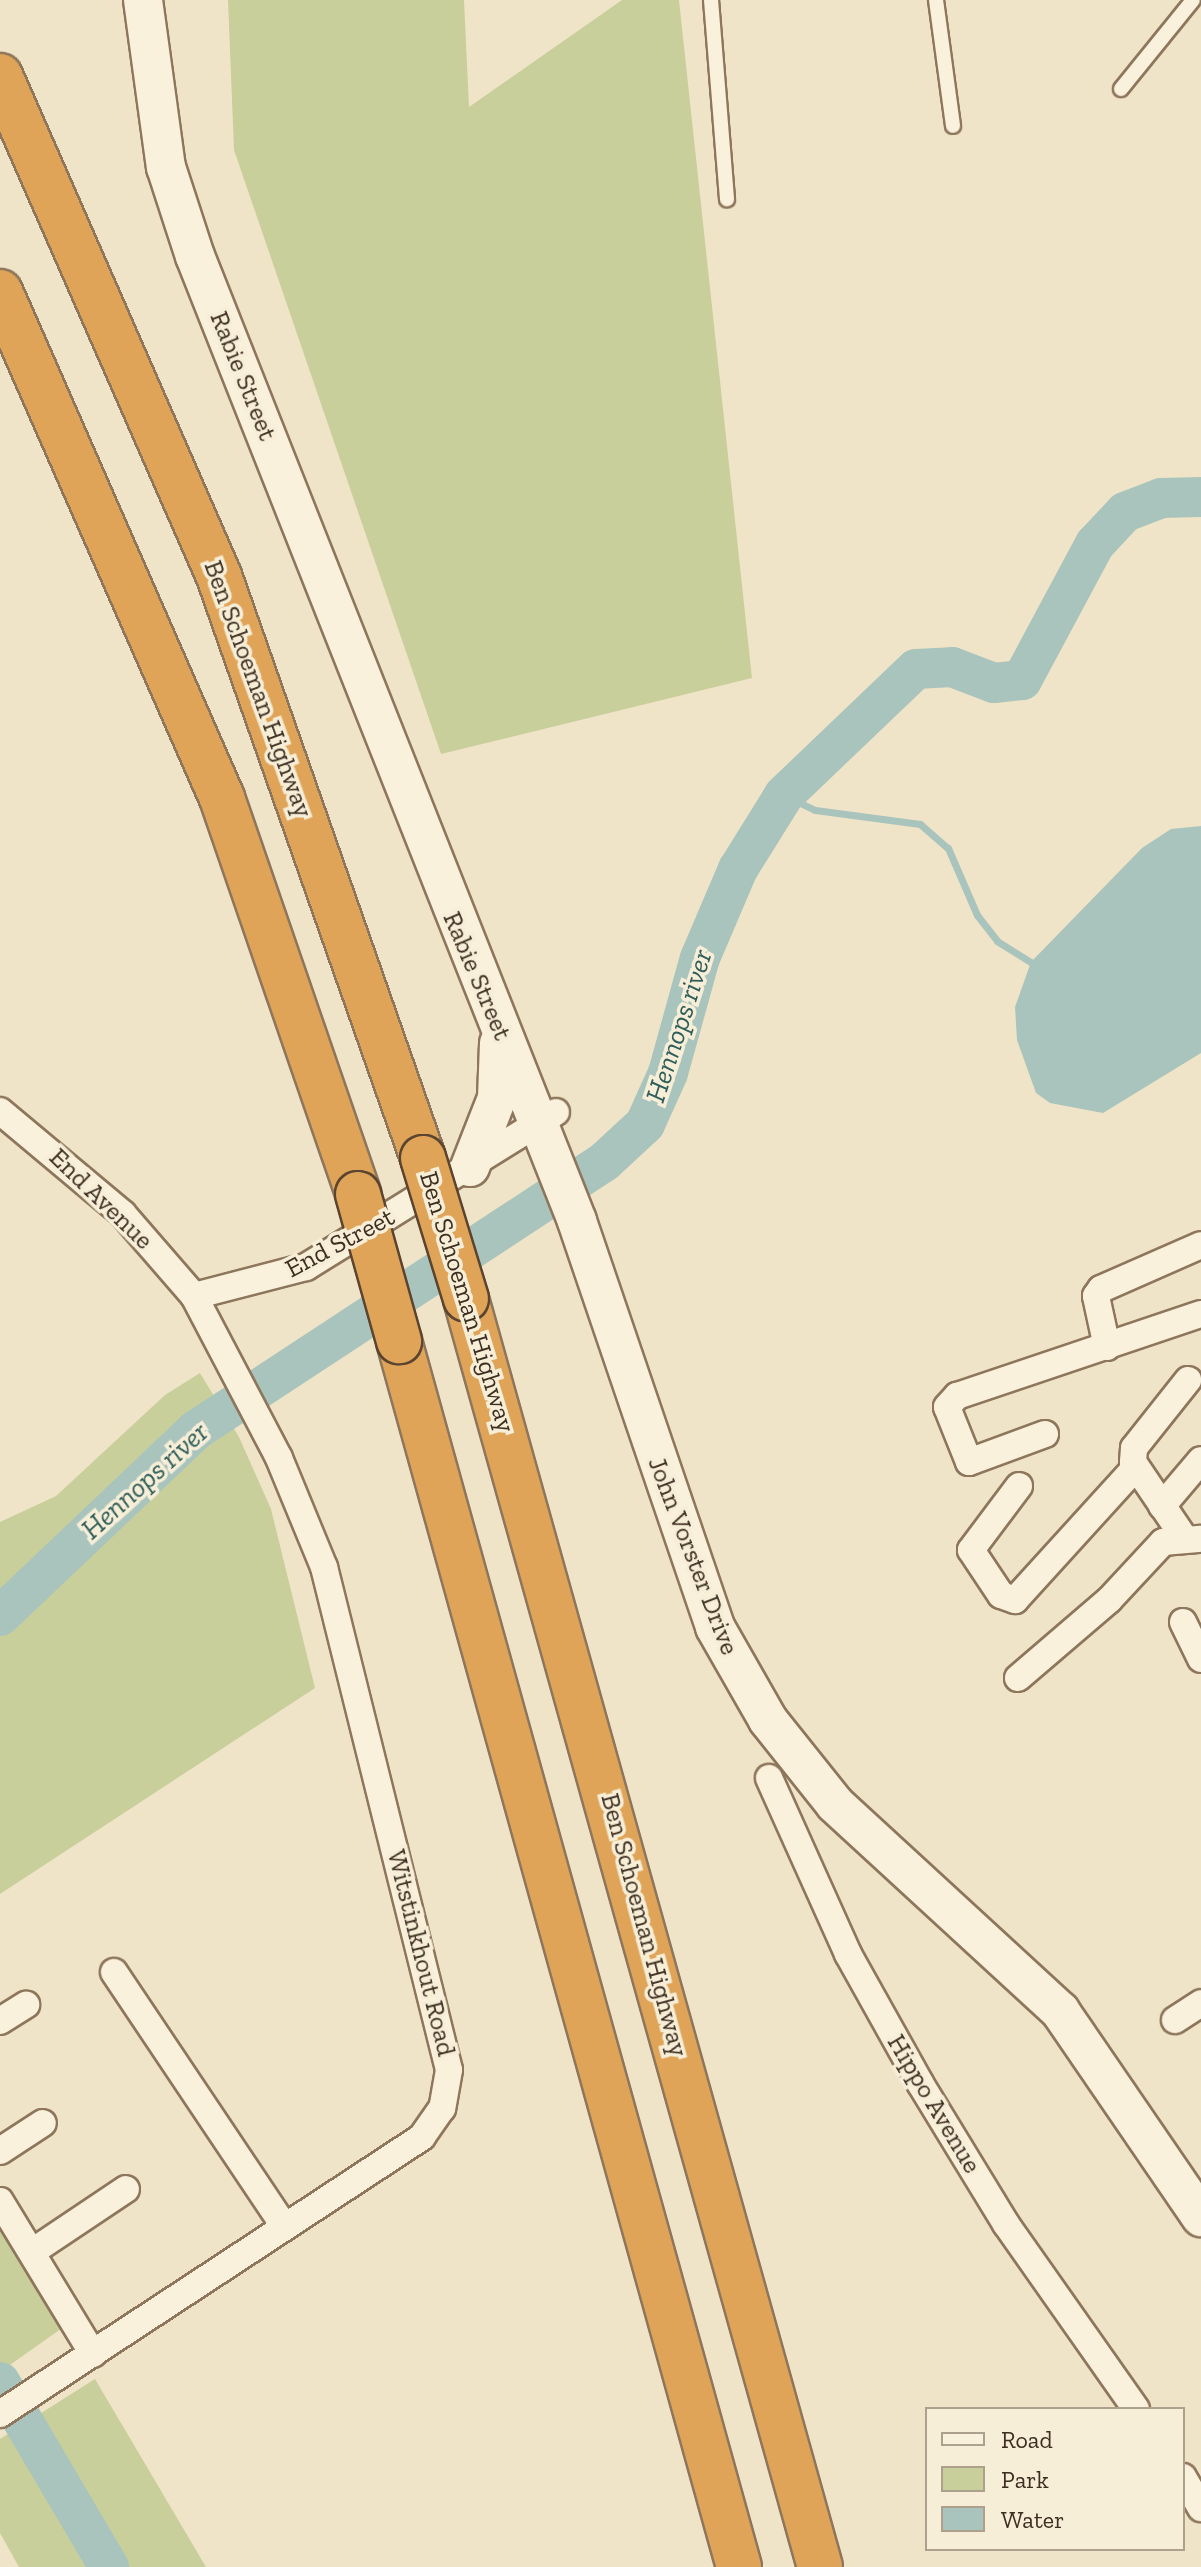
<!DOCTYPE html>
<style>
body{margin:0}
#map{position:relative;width:1201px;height:2567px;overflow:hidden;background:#f0e4c8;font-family:"Zilla Slab",serif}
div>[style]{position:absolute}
.green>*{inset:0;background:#c9cf9b}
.water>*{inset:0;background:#a9c4bc}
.stream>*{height:7px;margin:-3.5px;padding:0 3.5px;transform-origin:3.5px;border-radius:3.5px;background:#a9c4bc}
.river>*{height:40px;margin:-20px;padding:0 20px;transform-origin:20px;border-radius:20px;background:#a9c4bc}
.roads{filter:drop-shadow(2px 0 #8d765c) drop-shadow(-2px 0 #8d765c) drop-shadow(0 2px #8d765c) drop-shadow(0 -2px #8d765c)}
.service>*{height:14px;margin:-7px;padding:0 7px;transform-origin:7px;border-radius:7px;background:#faf1dc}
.minor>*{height:26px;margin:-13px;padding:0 13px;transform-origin:13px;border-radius:13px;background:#faf1dc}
.secondary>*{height:38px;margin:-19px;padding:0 19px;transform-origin:19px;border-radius:19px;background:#faf1dc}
.motorway>*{height:44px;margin:-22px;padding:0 22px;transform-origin:22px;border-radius:22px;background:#e0a458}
.bridges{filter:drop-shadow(2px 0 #5b4430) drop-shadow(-2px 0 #5b4430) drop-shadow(0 2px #5b4430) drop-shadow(0 -2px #5b4430)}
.motorway-bridge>*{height:44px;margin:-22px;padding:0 22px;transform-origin:22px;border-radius:22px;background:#e0a458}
span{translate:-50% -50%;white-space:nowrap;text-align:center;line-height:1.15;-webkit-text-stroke:7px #f7eed8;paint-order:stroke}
.street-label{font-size:26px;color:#3d2e20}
.water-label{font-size:28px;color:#2f5d5a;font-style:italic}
.legend{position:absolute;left:925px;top:2407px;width:260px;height:144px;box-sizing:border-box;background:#f7eed8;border:2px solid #ada18e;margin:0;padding:10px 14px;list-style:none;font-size:24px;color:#3d2e20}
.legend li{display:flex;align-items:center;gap:16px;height:40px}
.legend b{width:40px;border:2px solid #ada18e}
</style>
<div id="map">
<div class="green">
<div style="clip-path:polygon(228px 0,464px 0,469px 107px,622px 0,679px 0,752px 678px,441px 754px,234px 150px)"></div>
<div style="clip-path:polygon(200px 1373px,239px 1437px,271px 1509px,315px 1688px,0 1894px,0 1522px,56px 1496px,165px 1395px)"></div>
<div style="clip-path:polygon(0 2228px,65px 2326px,0 2372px)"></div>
<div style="clip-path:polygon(95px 2379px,206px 2567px,19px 2567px,0 2533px,0 2439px)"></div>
</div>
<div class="water">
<div style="clip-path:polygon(1201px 826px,1201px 1053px,1103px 1113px,1050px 1103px,1036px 1093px,1017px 1040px,1015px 1007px,1031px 962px,1142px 848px,1171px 829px)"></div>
</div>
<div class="stream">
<div style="left:784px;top:795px;width:34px;rotate:26deg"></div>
<div style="left:815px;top:810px;width:106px;rotate:7.6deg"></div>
<div style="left:920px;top:824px;width:37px;rotate:41deg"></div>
<div style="left:948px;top:848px;width:73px;rotate:66.6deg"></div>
<div style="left:977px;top:915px;width:33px;rotate:52deg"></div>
<div style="left:997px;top:941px;width:40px;rotate:32deg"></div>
</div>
<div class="river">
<div style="left:0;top:1616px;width:270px;rotate:-43.5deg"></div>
<div style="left:196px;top:1430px;width:488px;rotate:-33.3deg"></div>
<div style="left:604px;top:1162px;width:56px;rotate:-42.8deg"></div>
<div style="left:645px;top:1124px;width:56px;rotate:-65.7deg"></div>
<div style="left:668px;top:1073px;width:119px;rotate:-74.5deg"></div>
<div style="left:700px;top:958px;width:97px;rotate:-66.9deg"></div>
<div style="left:738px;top:869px;width:87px;rotate:-58.1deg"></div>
<div style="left:784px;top:795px;width:182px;rotate:-43.7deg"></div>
<div style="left:916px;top:669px;width:36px;rotate:-3deg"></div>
<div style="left:952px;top:667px;width:45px;rotate:20.9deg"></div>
<div style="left:994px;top:683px;width:28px;rotate:-6deg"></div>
<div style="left:1022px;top:680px;width:154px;rotate:-61.8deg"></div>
<div style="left:1095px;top:544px;width:44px;rotate:-46.8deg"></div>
<div style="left:1125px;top:512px;width:39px;rotate:-21deg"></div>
<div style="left:1161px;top:498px;width:40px;rotate:-1.4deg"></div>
<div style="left:0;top:2382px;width:215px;rotate:59.5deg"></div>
</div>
<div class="roads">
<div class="service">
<div style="left:711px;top:0;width:200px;rotate:85.4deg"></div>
<div style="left:936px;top:0;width:127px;rotate:82.3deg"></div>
<div style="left:1121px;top:89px;width:114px;rotate:-51deg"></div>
</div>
<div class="minor">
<div style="left:0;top:1111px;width:160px;rotate:39.9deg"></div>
<div style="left:123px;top:1214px;width:108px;rotate:49.1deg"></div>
<div style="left:194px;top:1296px;width:183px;rotate:62.3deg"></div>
<div style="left:279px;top:1458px;width:118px;rotate:67.6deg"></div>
<div style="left:324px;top:1567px;width:518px;rotate:76.04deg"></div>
<div style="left:449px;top:2070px;width:39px;rotate:100deg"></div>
<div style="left:442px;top:2108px;width:35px;rotate:125deg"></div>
<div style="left:422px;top:2137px;width:505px;rotate:146.72deg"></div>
<div style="left:194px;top:1296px;width:116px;rotate:-14.5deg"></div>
<div style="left:306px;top:1267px;width:294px;rotate:-31.8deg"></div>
<div style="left:1107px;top:1347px;width:52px;rotate:-102.2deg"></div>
<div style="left:1096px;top:1296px;width:9px;rotate:-54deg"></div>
<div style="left:1101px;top:1289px;width:109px;rotate:-23.7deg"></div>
<div style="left:1045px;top:1434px;width:81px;rotate:159.8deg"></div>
<div style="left:969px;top:1462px;width:59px;rotate:-111.8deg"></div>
<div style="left:947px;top:1407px;width:15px;rotate:-48deg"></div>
<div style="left:957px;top:1396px;width:257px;rotate:-18.6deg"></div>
<div style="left:1019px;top:1486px;width:80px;rotate:126.9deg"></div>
<div style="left:971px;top:1550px;width:54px;rotate:56.3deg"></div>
<div style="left:1001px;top:1595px;width:15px;rotate:20deg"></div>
<div style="left:1015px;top:1600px;width:178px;rotate:-47.7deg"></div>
<div style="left:1162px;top:1506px;width:60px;rotate:-49.7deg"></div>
<div style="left:1185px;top:1539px;width:93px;rotate:-124deg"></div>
<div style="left:1133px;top:1462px;width:14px;rotate:-86deg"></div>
<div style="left:1134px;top:1448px;width:87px;rotate:-51.5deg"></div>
<div style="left:1183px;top:1622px;width:41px;rotate:64.1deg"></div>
<div style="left:1018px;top:1678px;width:120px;rotate:-40.6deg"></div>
<div style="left:1109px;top:1600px;width:79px;rotate:-47deg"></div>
<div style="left:1163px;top:1542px;width:38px;rotate:-5deg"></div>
<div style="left:769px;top:1778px;width:193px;rotate:65.8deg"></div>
<div style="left:848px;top:1954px;width:148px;rotate:60.8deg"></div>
<div style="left:920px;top:2083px;width:165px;rotate:58.6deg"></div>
<div style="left:1006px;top:2224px;width:226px;rotate:54.9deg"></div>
<div style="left:114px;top:1972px;width:306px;rotate:56.2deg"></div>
<div style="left:1175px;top:2020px;width:31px;rotate:-33deg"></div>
<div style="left:0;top:2021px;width:31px;rotate:-32deg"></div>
<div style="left:0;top:2151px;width:51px;rotate:-33.1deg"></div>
<div style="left:0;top:2201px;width:179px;rotate:58.7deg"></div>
<div style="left:32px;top:2252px;width:113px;rotate:-33.8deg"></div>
<div style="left:1183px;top:2477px;width:36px;rotate:60deg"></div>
</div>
<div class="secondary">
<div style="left:143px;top:0;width:169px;rotate:82.2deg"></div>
<div style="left:166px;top:167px;width:94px;rotate:72deg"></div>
<div style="left:195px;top:256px;width:1038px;rotate:68.4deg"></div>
<div style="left:577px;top:1221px;width:429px;rotate:71.2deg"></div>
<div style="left:715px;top:1627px;width:107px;rotate:60.3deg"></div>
<div style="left:768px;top:1720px;width:107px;rotate:51.4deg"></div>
<div style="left:835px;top:1804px;width:306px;rotate:42.6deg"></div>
<div style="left:1060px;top:2011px;width:250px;rotate:55.6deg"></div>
<div style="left:470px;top:1167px;width:74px;rotate:-68.6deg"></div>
<div style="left:497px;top:1098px;width:55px;rotate:-87.9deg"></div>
</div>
<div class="motorway">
<div style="left:0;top:76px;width:546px;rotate:66.35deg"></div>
<div style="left:219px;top:576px;width:617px;rotate:70.68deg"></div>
<div style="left:0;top:292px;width:553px;rotate:66.31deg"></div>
<div style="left:222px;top:798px;width:419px;rotate:71deg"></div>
<div style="left:466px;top:1299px;width:1316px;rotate:74.4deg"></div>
<div style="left:399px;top:1341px;width:1272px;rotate:74.5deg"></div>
</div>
</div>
<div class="bridges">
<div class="motorway-bridge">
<div style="left:423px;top:1158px;width:147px;rotate:73deg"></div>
<div style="left:358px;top:1194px;width:153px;rotate:74.4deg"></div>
</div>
</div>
<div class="street-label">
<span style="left:243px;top:376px;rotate:68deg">Rabie Street</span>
<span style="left:258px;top:689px;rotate:70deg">Ben Schoeman Highway</span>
<span style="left:477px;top:976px;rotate:67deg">Rabie Street</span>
<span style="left:101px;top:1199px;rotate:44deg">End Avenue</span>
<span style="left:340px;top:1243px;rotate:-28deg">End Street</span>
<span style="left:467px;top:1302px;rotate:73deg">Ben Schoeman Highway</span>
<span style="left:693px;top:1556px;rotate:69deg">John Vorster Drive</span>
<span style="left:644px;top:1925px;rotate:75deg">Ben Schoeman Highway</span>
<span style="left:421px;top:1953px;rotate:76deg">Witstinkhout Road</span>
<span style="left:934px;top:2104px;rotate:59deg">Hippo Avenue</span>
</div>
<div class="water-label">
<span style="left:679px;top:1026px;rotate:-72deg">Hennops river</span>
<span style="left:145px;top:1481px;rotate:-42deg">Hennops river</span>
</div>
<ul class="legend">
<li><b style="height:10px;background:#faf1dc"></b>Road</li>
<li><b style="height:22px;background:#c9cf9b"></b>Park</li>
<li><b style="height:22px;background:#a9c4bc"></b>Water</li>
</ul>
</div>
